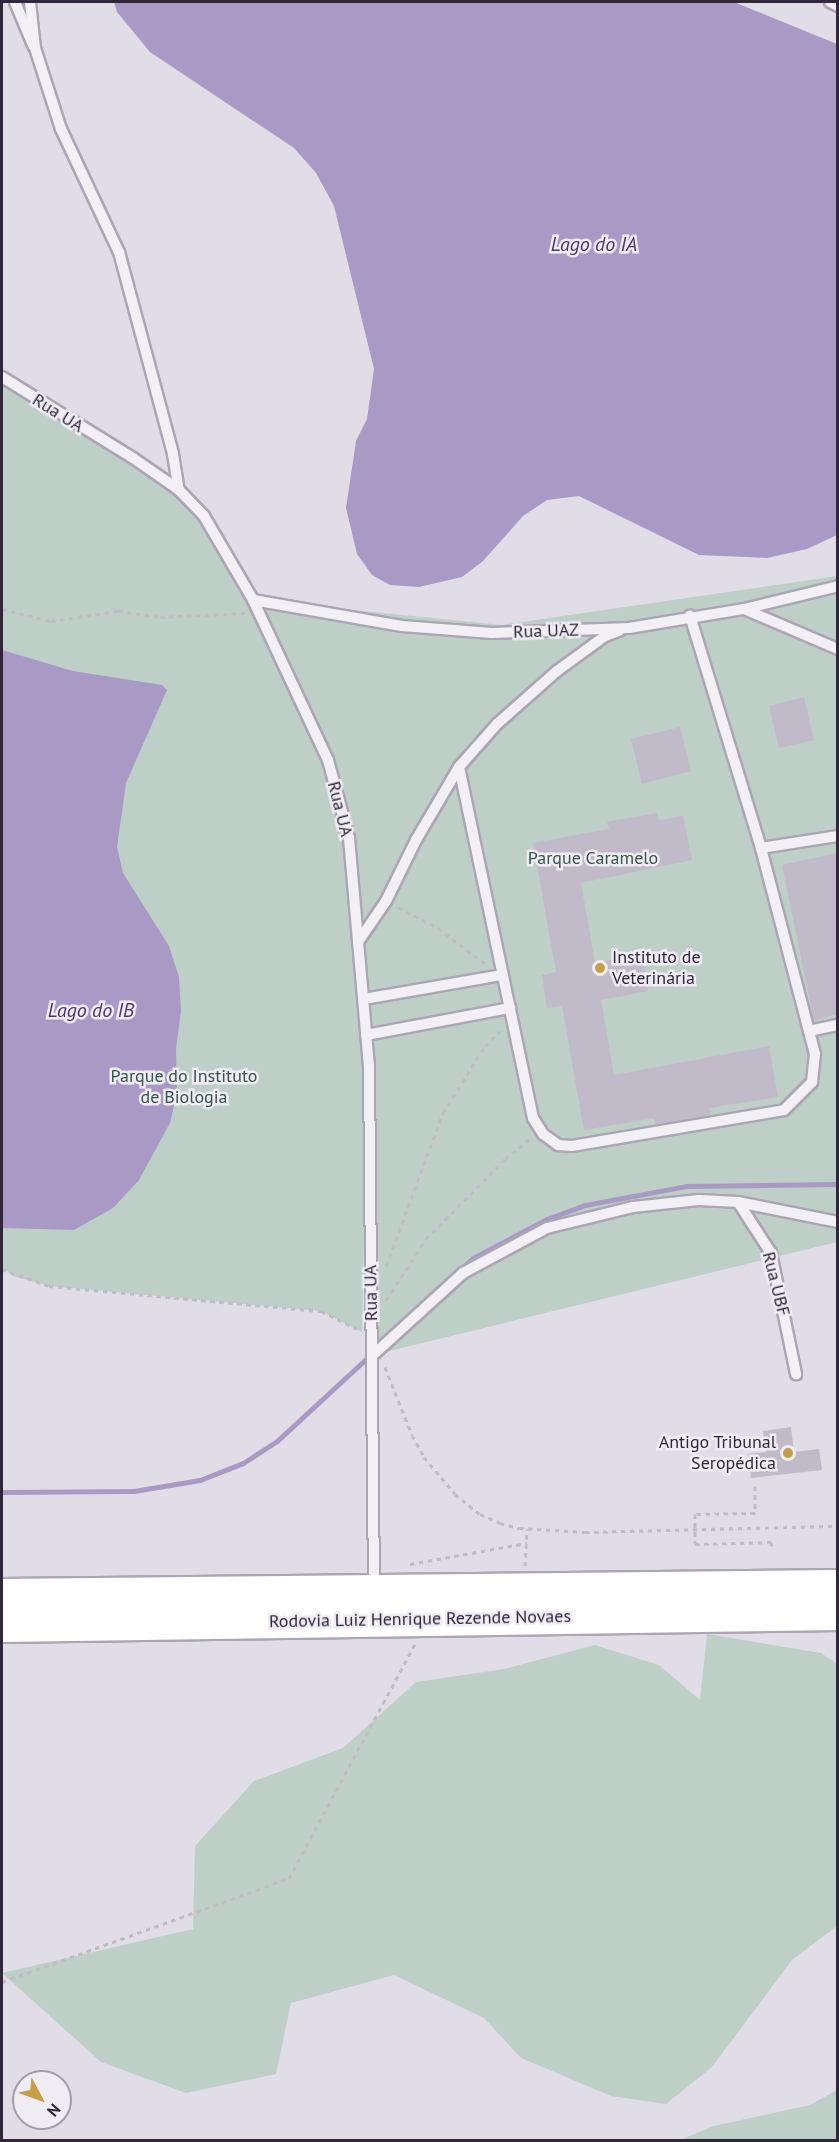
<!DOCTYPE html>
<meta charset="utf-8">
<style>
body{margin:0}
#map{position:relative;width:839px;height:2142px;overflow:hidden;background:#e1dde6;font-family:"PT Sans",sans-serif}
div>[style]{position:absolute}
.green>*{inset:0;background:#becfc8}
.water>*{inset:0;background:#a899c5}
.stream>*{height:5px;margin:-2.5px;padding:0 2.5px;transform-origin:2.5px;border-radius:2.5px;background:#a899c5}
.building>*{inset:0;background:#c1bac8}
.path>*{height:3px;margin-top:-1.5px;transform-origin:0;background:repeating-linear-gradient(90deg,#c0bbc5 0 4.5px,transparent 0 9px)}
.roads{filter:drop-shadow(2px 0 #aca6b3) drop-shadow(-2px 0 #aca6b3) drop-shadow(0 2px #aca6b3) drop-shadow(0 -2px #aca6b3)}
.lane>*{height:10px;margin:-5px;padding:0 5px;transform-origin:5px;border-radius:5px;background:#f2eff5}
.highway>*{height:33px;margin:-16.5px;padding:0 16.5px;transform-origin:16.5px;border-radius:16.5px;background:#fff}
.dots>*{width:16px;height:16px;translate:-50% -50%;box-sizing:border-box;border:3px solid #efecf4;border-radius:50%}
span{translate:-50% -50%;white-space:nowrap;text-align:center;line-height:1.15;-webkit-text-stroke:5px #efecf4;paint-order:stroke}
.street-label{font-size:18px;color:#31273b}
.park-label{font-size:18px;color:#35564b}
.poi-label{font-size:18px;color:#31273b}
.left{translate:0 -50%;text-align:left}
.right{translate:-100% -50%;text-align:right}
.water-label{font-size:20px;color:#4a346d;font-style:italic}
.frame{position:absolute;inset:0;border:3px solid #31273b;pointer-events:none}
.north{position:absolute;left:12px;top:2070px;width:60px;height:60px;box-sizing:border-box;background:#efecf4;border:2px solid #a39daa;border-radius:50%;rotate:131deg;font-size:16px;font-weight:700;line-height:24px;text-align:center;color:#31273b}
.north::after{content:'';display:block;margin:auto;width:21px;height:27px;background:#c69e46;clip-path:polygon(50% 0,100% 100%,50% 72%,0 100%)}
</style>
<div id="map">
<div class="green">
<div style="clip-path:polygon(2px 377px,133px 458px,204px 516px,253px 600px,502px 625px,837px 576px,837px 1242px,373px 1355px,365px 1198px,362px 1332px,321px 1311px,49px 1286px,13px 1276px,2px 1267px)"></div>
<div style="clip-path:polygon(707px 1634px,821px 1653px,837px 1664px,837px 1926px,792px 1960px,712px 2067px,666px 2104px,611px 2096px,521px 2058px,484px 2018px,394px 1975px,291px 2003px,276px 2074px,186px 2093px,101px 2062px,2px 1973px,193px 1929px,195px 1846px,254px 1781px,343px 1748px,416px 1682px,504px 1669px,595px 1645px,659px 1665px,700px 1700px)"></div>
<div style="clip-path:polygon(837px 2090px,837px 2140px,680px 2140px,714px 2126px,810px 2105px)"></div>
</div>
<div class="water">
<div style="clip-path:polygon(114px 2px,734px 2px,837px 44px,837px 535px,807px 549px,767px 558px,699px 555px,579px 496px,547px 500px,523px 516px,483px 561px,462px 577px,419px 587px,390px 585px,372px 575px,357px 554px,346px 508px,356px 441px,367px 419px,374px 369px,334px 206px,316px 173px,294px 148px,150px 52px,117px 12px)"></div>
<div style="clip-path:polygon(2px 650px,73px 671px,162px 685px,167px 690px,126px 783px,117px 847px,123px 873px,169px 946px,179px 977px,181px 1011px,176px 1049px,177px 1093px,170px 1123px,139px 1180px,113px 1208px,74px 1230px,2px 1228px)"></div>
</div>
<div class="stream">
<div style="left:405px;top:1319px;width:91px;rotate:-41.9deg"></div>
<div style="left:473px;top:1258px;width:84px;rotate:-27.8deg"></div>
<div style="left:547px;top:1219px;width:40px;rotate:-20.2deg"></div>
<div style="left:585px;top:1205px;width:104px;rotate:-10.6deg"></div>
<div style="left:687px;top:1186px;width:151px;rotate:-0.8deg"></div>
<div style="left:2px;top:1492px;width:132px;rotate:-0.4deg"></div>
<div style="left:134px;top:1491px;width:67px;rotate:-9.5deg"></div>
<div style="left:200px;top:1480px;width:46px;rotate:-21.6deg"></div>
<div style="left:243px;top:1463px;width:40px;rotate:-32.9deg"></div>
<div style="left:277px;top:1441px;width:125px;rotate:-42.7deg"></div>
</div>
<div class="building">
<div style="clip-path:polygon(804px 697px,814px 740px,779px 748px,769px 706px)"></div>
<div style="clip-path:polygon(680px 727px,691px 771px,642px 784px,631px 739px)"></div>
<div style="clip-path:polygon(657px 813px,659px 820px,683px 816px,692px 860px,581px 883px,595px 963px,642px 955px,648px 991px,601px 1000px,614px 1075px,769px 1046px,778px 1097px,709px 1108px,711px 1114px,701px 1117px,656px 1124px,654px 1118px,584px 1130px,562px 1006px,547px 1008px,542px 975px,556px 972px,533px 843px,609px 829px,607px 822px)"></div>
<div style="clip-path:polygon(837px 853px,837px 1014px,814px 1021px,782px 865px)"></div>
<div style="clip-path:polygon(791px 1427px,794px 1452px,819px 1449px,822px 1470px,751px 1478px,748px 1454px,766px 1452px,763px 1431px)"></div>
</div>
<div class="path">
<div style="left:2px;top:609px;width:50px;rotate:13.8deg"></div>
<div style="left:51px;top:621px;width:68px;rotate:-8.5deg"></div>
<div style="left:118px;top:611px;width:42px;rotate:8.1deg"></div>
<div style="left:160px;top:617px;width:85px;rotate:-2.7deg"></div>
<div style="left:398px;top:907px;width:45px;rotate:27.7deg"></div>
<div style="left:438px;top:928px;width:60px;rotate:36.9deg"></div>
<div style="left:386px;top:1266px;width:163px;rotate:-69.6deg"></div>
<div style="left:443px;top:1113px;width:79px;rotate:-57.9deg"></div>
<div style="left:485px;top:1046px;width:21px;rotate:-45deg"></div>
<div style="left:2px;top:1269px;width:50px;rotate:19.9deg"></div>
<div style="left:49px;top:1286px;width:273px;rotate:5.3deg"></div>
<div style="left:321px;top:1311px;width:40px;rotate:26.6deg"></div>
<div style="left:386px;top:1300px;width:73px;rotate:-56.7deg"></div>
<div style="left:426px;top:1239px;width:112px;rotate:-45.4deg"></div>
<div style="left:505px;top:1159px;width:33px;rotate:-39deg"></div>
<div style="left:385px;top:1367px;width:73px;rotate:68.3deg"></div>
<div style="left:412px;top:1435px;width:25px;rotate:61deg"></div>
<div style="left:424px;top:1457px;width:48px;rotate:50deg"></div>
<div style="left:455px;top:1494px;width:32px;rotate:39deg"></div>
<div style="left:480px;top:1514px;width:22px;rotate:24deg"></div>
<div style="left:500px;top:1523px;width:20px;rotate:15deg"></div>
<div style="left:519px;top:1528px;width:66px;rotate:3.5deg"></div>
<div style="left:585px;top:1532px;width:253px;rotate:-1.4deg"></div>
<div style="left:755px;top:1486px;width:27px;rotate:90deg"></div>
<div style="left:755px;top:1513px;width:60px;rotate:179deg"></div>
<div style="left:695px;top:1514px;width:30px;rotate:90deg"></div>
<div style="left:695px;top:1544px;width:76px;rotate:-1.5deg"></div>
<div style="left:771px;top:1542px;width:4px;rotate:76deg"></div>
<div style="left:410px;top:1564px;width:119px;rotate:-10.2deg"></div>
<div style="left:525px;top:1566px;width:37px;rotate:-87deg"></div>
<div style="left:2px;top:1982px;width:305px;rotate:-19.9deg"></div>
<div style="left:289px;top:1878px;width:266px;rotate:-61.7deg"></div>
</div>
<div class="roads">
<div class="lane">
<div style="left:15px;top:2px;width:47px;rotate:67.3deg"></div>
<div style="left:30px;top:2px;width:46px;rotate:83.8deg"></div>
<div style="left:35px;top:48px;width:85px;rotate:72.2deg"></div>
<div style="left:61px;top:129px;width:136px;rotate:64.8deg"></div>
<div style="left:119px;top:252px;width:209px;rotate:75deg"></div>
<div style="left:173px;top:454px;width:36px;rotate:81deg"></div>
<div style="left:830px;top:2px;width:9px;rotate:27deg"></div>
<div style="left:2px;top:377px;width:154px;rotate:31.7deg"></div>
<div style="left:133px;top:458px;width:56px;rotate:34.8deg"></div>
<div style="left:179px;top:490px;width:36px;rotate:46deg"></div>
<div style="left:204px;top:516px;width:97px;rotate:59.7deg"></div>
<div style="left:253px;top:600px;width:177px;rotate:64.9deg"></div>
<div style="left:328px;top:760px;width:81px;rotate:74.9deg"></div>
<div style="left:349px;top:838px;width:230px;rotate:85deg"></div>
<div style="left:369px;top:1067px;width:522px;rotate:89.45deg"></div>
<div style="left:253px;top:600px;width:151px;rotate:9.9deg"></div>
<div style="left:402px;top:626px;width:90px;rotate:4.4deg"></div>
<div style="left:492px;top:633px;width:137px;rotate:-2.1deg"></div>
<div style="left:629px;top:628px;width:117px;rotate:-9.4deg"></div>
<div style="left:744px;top:609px;width:97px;rotate:-13.7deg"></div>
<div style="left:744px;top:609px;width:102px;rotate:23.1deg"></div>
<div style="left:459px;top:767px;width:359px;rotate:78.1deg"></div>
<div style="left:533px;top:1118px;width:19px;rotate:58deg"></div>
<div style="left:543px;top:1134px;width:19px;rotate:36deg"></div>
<div style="left:558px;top:1145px;width:14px;rotate:4deg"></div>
<div style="left:572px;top:1146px;width:215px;rotate:-9.6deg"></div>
<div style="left:784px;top:1110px;width:40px;rotate:-45deg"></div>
<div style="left:812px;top:1082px;width:28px;rotate:-84deg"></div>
<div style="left:815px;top:1054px;width:213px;rotate:-104.7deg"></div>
<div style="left:761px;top:848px;width:243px;rotate:-107deg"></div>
<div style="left:761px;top:848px;width:78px;rotate:-8.9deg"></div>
<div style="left:358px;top:942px;width:50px;rotate:-55.7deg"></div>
<div style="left:386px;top:901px;width:68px;rotate:-63.8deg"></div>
<div style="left:416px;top:840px;width:85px;rotate:-59.5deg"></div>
<div style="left:459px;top:767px;width:57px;rotate:-48.5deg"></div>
<div style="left:497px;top:724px;width:80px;rotate:-41.5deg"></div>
<div style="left:557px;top:671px;width:59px;rotate:-36.1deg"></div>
<div style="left:605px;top:636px;width:15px;rotate:-20deg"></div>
<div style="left:364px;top:999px;width:139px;rotate:-9.9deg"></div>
<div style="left:809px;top:1031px;width:30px;rotate:-12deg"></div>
<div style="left:366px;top:1035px;width:147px;rotate:-10.6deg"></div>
<div style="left:738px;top:1202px;width:61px;rotate:57.1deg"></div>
<div style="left:771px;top:1253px;width:124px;rotate:78.3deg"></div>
<div style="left:373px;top:1355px;width:122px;rotate:-42.3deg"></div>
<div style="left:463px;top:1273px;width:95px;rotate:-28.2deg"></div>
<div style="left:547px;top:1228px;width:89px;rotate:-13.7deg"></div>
<div style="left:633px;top:1207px;width:66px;rotate:-6.1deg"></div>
<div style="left:699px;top:1200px;width:39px;rotate:3deg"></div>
<div style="left:738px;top:1202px;width:102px;rotate:11.3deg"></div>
</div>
<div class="highway">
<div style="left:2px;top:1595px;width:836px;rotate:-0.62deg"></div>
<div style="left:2px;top:1625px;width:836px;rotate:-0.82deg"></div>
</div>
</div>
<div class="dots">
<div style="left:600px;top:968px;background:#c69e46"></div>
<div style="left:788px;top:1453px;background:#c69e46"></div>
</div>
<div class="street-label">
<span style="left:58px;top:413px;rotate:32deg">Rua UA</span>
<span style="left:546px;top:631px;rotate:-2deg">Rua UAZ</span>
<span style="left:340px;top:809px;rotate:76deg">Rua UA</span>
<span style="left:776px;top:1284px;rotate:76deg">Rua UBF</span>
<span style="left:371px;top:1293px;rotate:-91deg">Rua UA</span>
<span style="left:420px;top:1619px;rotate:-1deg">Rodovia Luiz Henrique Rezende Novaes</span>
</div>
<div class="park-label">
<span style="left:593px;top:858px">Parque Caramelo</span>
<span style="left:184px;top:1087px">Parque do Instituto<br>de Biologia</span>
</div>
<div class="poi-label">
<span class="left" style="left:612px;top:968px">Instituto de<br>Veterinária</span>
<span class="right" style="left:776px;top:1453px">Antigo Tribunal<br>Seropédica</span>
</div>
<div class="water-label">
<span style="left:594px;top:244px">Lago do IA</span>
<span style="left:91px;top:1010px">Lago do IB</span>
</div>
<div class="frame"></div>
<div class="north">N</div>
</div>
